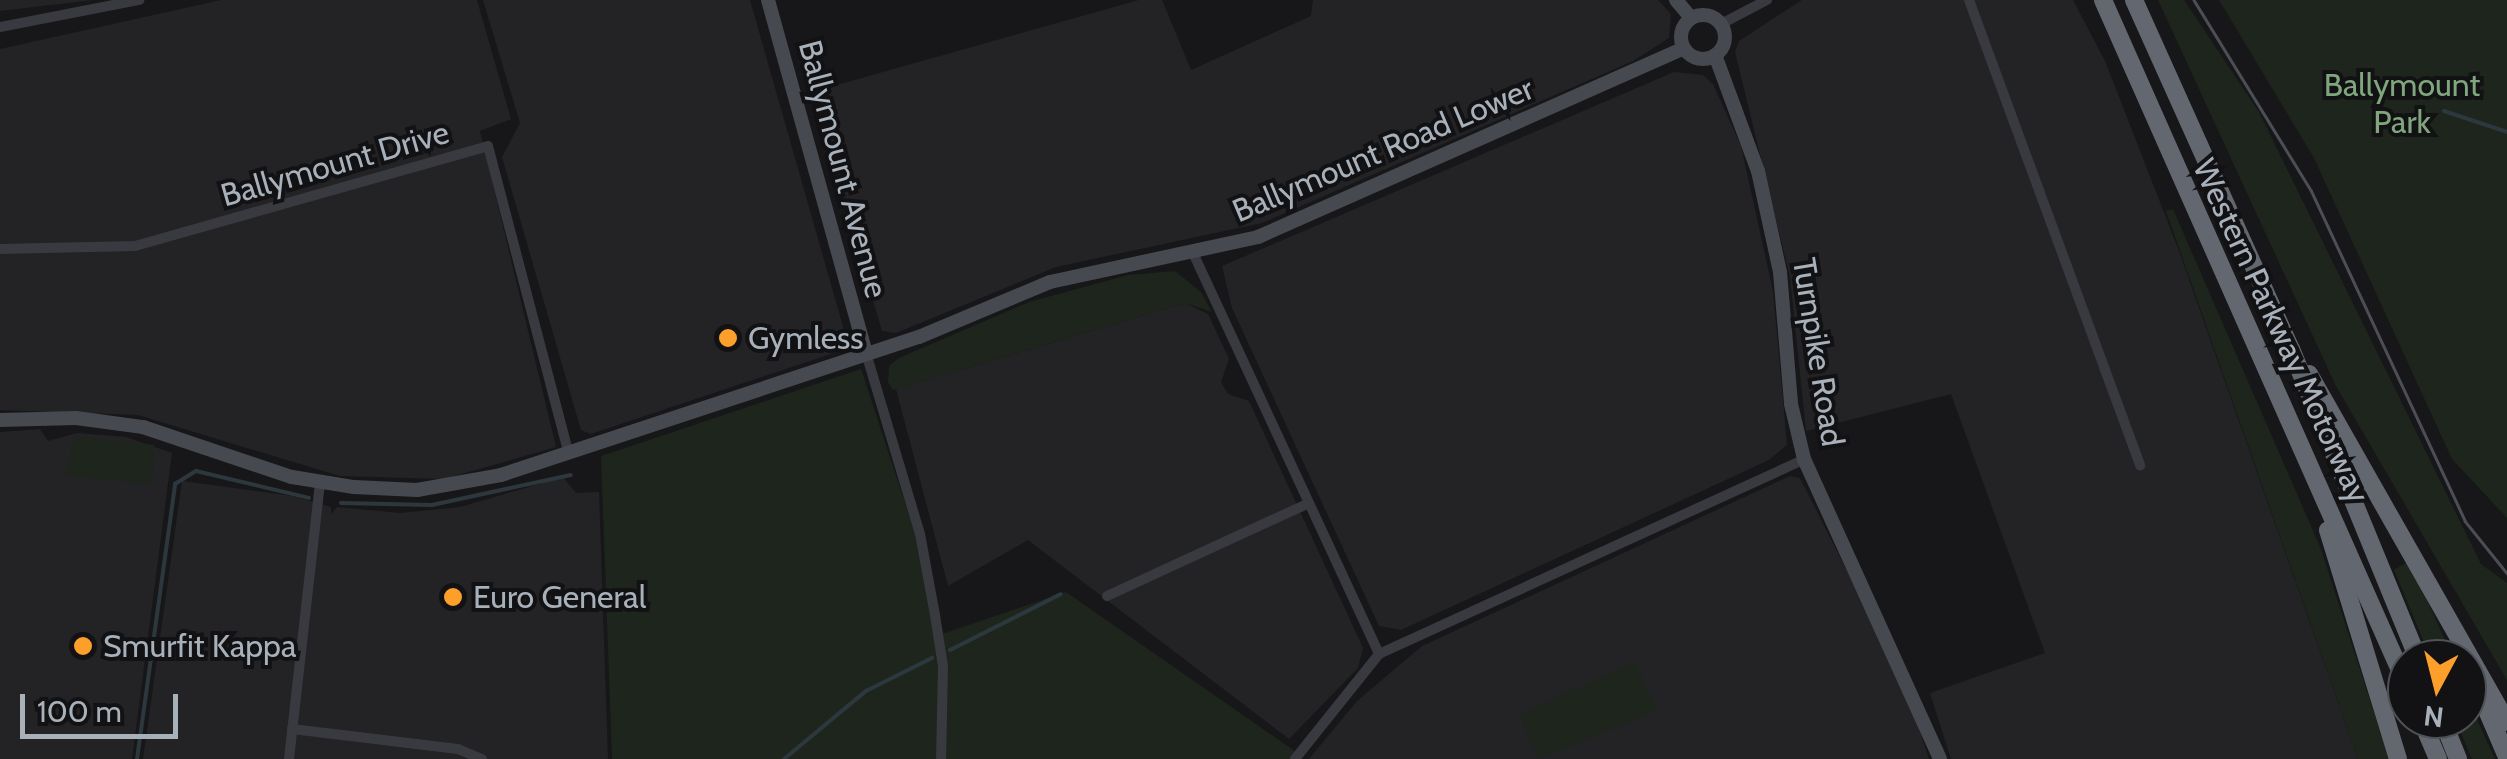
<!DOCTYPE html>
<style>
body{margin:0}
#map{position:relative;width:2507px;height:759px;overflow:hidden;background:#171719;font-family:Cabin,sans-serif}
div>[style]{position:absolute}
.built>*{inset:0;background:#232326}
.green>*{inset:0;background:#1d251d}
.stream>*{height:4px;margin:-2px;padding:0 2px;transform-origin:2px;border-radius:2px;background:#2c383e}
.street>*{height:10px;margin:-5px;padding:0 5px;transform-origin:5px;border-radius:5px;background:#383a3f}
.secondary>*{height:14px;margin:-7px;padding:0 7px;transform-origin:7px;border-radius:7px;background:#46494f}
.secondary>.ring{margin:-7px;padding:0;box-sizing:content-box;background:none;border:14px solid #46494f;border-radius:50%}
.highway>*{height:18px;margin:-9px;padding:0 9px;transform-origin:9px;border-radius:9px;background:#636870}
.tram>*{height:2.5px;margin:-1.25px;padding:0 1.25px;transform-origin:1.25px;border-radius:1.25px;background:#4b4e54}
.dots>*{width:28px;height:28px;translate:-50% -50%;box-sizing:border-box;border:5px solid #121214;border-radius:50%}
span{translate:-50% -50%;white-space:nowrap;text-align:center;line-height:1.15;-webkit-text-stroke:8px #121214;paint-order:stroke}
.park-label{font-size:32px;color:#80a67e}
.street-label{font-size:32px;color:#a8b0ba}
.poi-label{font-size:32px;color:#a8b0ba}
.left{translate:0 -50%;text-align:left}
.north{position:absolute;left:2387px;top:639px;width:100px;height:100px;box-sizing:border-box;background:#121214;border:2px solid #4e5156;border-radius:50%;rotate:187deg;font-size:28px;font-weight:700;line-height:40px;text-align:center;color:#a8b0ba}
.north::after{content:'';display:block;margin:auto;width:35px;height:45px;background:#fda02b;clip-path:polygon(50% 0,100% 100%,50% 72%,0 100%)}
.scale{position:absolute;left:20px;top:694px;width:158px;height:45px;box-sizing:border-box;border:5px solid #a8b0ba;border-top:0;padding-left:12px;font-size:30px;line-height:35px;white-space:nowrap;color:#a8b0ba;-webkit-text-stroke:8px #121214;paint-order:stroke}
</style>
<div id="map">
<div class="built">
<div style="clip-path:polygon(0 0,93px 0,0 11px)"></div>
<div style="clip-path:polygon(221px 0,477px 0,511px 119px,480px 131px,556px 447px,444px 479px,340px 476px,138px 415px,0 410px,0 49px)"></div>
<div style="clip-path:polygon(483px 0,750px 0,846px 337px,843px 350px,591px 434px,581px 430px,502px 157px,520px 123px)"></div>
<div style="clip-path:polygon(1139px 0,1162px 0,1191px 70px,1311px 16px,1313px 0,1658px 0,1671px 14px,1669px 38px,1633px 61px,1262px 223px,1056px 267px,896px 333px,882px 331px,812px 92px)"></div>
<div style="clip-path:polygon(1802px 0,2073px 0,2105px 61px,2179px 251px,2358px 759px,1951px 759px,1930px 693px,2045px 653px,1951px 394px,1806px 431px,1790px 277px,1735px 52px,1739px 41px)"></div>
<div style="clip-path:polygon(1674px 72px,1703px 75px,1713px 84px,1741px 146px,1773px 291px,1787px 445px,1769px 460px,1401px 630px,1379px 626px,1232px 308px,1222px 266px)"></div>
<div style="clip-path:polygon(1185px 303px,1208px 314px,1229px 359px,1221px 382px,1228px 394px,1249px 401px,1363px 648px,1358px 668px,1289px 739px,1028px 540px,948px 586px,896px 389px)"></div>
<div style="clip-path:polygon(40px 429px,48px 441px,77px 433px,126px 437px,172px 453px,132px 759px,0 759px,0 432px)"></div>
<div style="clip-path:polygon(1790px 476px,1800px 478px,1905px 686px,1929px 759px,1309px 759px,1357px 701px,1422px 646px)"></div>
<div style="clip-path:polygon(563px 477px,576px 493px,599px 492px,608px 759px,143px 759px,182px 481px,292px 496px,331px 507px,331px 514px,337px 507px,400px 513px,460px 507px)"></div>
</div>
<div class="green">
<div style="clip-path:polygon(2158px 0,2184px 0,2259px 112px,2481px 564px,2507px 583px,2507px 680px,2336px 386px)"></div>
<div style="clip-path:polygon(2219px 0,2507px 0,2507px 518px,2452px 459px,2314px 158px)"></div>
<div style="clip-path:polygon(2173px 209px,2321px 549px,2389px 759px,2358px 759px,2166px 211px)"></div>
<div style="clip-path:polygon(1175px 271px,1201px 292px,1212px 312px,1185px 303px,893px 390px,888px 382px,889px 366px,899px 358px,1029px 302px,1128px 275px)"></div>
<div style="clip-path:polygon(861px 369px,914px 530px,939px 635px,1066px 592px,1299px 754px,1295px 759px,612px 759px,601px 456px)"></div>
<div style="clip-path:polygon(74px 436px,154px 445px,152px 484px,66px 475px)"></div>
<div style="clip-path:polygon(2409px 561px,2437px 622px,2453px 659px,2431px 659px,2394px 570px)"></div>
<div style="clip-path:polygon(1634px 662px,1657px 711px,1539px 759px,1519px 715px)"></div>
<div style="clip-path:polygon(2467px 694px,2479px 724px,2495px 759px,2472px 759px,2455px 719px,2467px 719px)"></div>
</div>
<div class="stream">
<div style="left:2444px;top:111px;width:66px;rotate:18.4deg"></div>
<div style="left:341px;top:503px;width:91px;rotate:1.3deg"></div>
<div style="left:432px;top:505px;width:142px;rotate:-12.2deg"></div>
<div style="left:950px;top:650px;width:124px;rotate:-26.8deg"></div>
<div style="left:137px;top:759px;width:278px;rotate:-82.1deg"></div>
<div style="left:175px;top:484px;width:25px;rotate:-32deg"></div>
<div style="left:196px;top:471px;width:116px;rotate:13.4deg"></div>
<div style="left:784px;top:759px;width:107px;rotate:-39.7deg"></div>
<div style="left:866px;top:691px;width:74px;rotate:-26.6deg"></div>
</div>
<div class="street">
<div style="left:1969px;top:0;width:496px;rotate:69.8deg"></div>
<div style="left:1721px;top:24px;width:52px;rotate:-27.6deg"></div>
<div style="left:0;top:27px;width:142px;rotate:-11deg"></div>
<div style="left:0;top:249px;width:135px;rotate:-1.3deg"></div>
<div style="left:135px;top:246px;width:367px;rotate:-15.8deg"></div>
<div style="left:488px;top:146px;width:318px;rotate:75.3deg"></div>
<div style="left:1193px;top:253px;width:442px;rotate:65.1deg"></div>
<div style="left:866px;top:353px;width:189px;rotate:73.4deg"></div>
<div style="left:920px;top:534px;width:82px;rotate:79.5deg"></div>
<div style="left:935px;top:615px;width:52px;rotate:81.1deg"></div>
<div style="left:943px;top:666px;width:93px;rotate:91.2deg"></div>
<div style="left:1107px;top:596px;width:222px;rotate:-24.7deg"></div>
<div style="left:292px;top:729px;width:167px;rotate:6.9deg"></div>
<div style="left:458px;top:749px;width:26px;rotate:23deg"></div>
<div style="left:289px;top:759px;width:278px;rotate:-83.6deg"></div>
<div style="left:1295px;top:759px;width:134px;rotate:-51.3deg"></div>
<div style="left:1379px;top:654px;width:468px;rotate:-24.6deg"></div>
</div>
<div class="secondary">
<div style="left:768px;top:0;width:366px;rotate:74.5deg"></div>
<div style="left:1676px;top:0;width:23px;rotate:50deg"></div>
<div class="ring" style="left:1681px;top:15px;width:30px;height:30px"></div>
<div style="left:1715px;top:55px;width:124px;rotate:69.7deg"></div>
<div style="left:1758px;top:171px;width:103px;rotate:77.7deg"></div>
<div style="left:1780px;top:272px;width:132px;rotate:85.2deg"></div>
<div style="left:1791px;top:404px;width:57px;rotate:76.7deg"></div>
<div style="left:1804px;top:459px;width:329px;rotate:65.6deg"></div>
<div style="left:0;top:420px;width:76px;rotate:-1.5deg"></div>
<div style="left:76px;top:418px;width:68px;rotate:7.7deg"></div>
<div style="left:143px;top:427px;width:157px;rotate:18.6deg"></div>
<div style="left:292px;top:477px;width:63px;rotate:9.2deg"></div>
<div style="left:354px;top:487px;width:63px;rotate:2.7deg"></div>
<div style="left:417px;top:490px;width:85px;rotate:-10.1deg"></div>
<div style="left:501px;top:475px;width:440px;rotate:-18.3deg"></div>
<div style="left:919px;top:337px;width:142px;rotate:-22.8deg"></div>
<div style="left:1050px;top:282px;width:213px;rotate:-12.2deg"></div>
<div style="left:1258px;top:237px;width:466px;rotate:-23.9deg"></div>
</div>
<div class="highway">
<div style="left:2103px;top:0;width:750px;rotate:66.1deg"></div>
<div style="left:2134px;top:0;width:383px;rotate:65.8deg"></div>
<div style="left:2291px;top:349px;width:335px;rotate:67.7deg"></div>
<div style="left:2309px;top:374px;width:400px;rotate:60.4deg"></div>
<div style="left:2328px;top:530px;width:239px;rotate:73deg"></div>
<div style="left:2480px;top:694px;width:69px;rotate:66.8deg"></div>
<div style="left:2421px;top:719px;width:43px;rotate:67deg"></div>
<div style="left:2442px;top:719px;width:43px;rotate:68.2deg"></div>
</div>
<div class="tram">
<div style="left:2194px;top:0;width:223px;rotate:58.4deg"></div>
<div style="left:2311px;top:190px;width:365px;rotate:65deg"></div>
<div style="left:2465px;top:521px;width:67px;rotate:51.1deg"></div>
</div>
<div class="dots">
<div style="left:728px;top:338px;background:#fda02b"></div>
<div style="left:453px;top:597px;background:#fda02b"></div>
<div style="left:83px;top:646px;background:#fda02b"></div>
</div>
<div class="park-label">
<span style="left:2402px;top:104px">Ballymount<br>Park</span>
</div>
<div class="street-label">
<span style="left:1383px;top:150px;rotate:-23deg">Ballymount Road Lower</span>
<span style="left:335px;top:164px;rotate:-16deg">Ballymount Drive</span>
<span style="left:843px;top:169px;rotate:75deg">Ballymount Avenue</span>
<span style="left:2281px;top:331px;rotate:65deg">Western Parkway Motorway</span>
<span style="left:1818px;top:352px;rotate:81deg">Turnpike Road</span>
</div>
<div class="poi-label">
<span class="left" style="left:748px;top:338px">Gymless</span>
<span class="left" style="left:473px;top:597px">Euro General</span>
<span class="left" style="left:103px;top:646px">Smurfit Kappa</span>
</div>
<div class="north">N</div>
<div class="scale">100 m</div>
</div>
